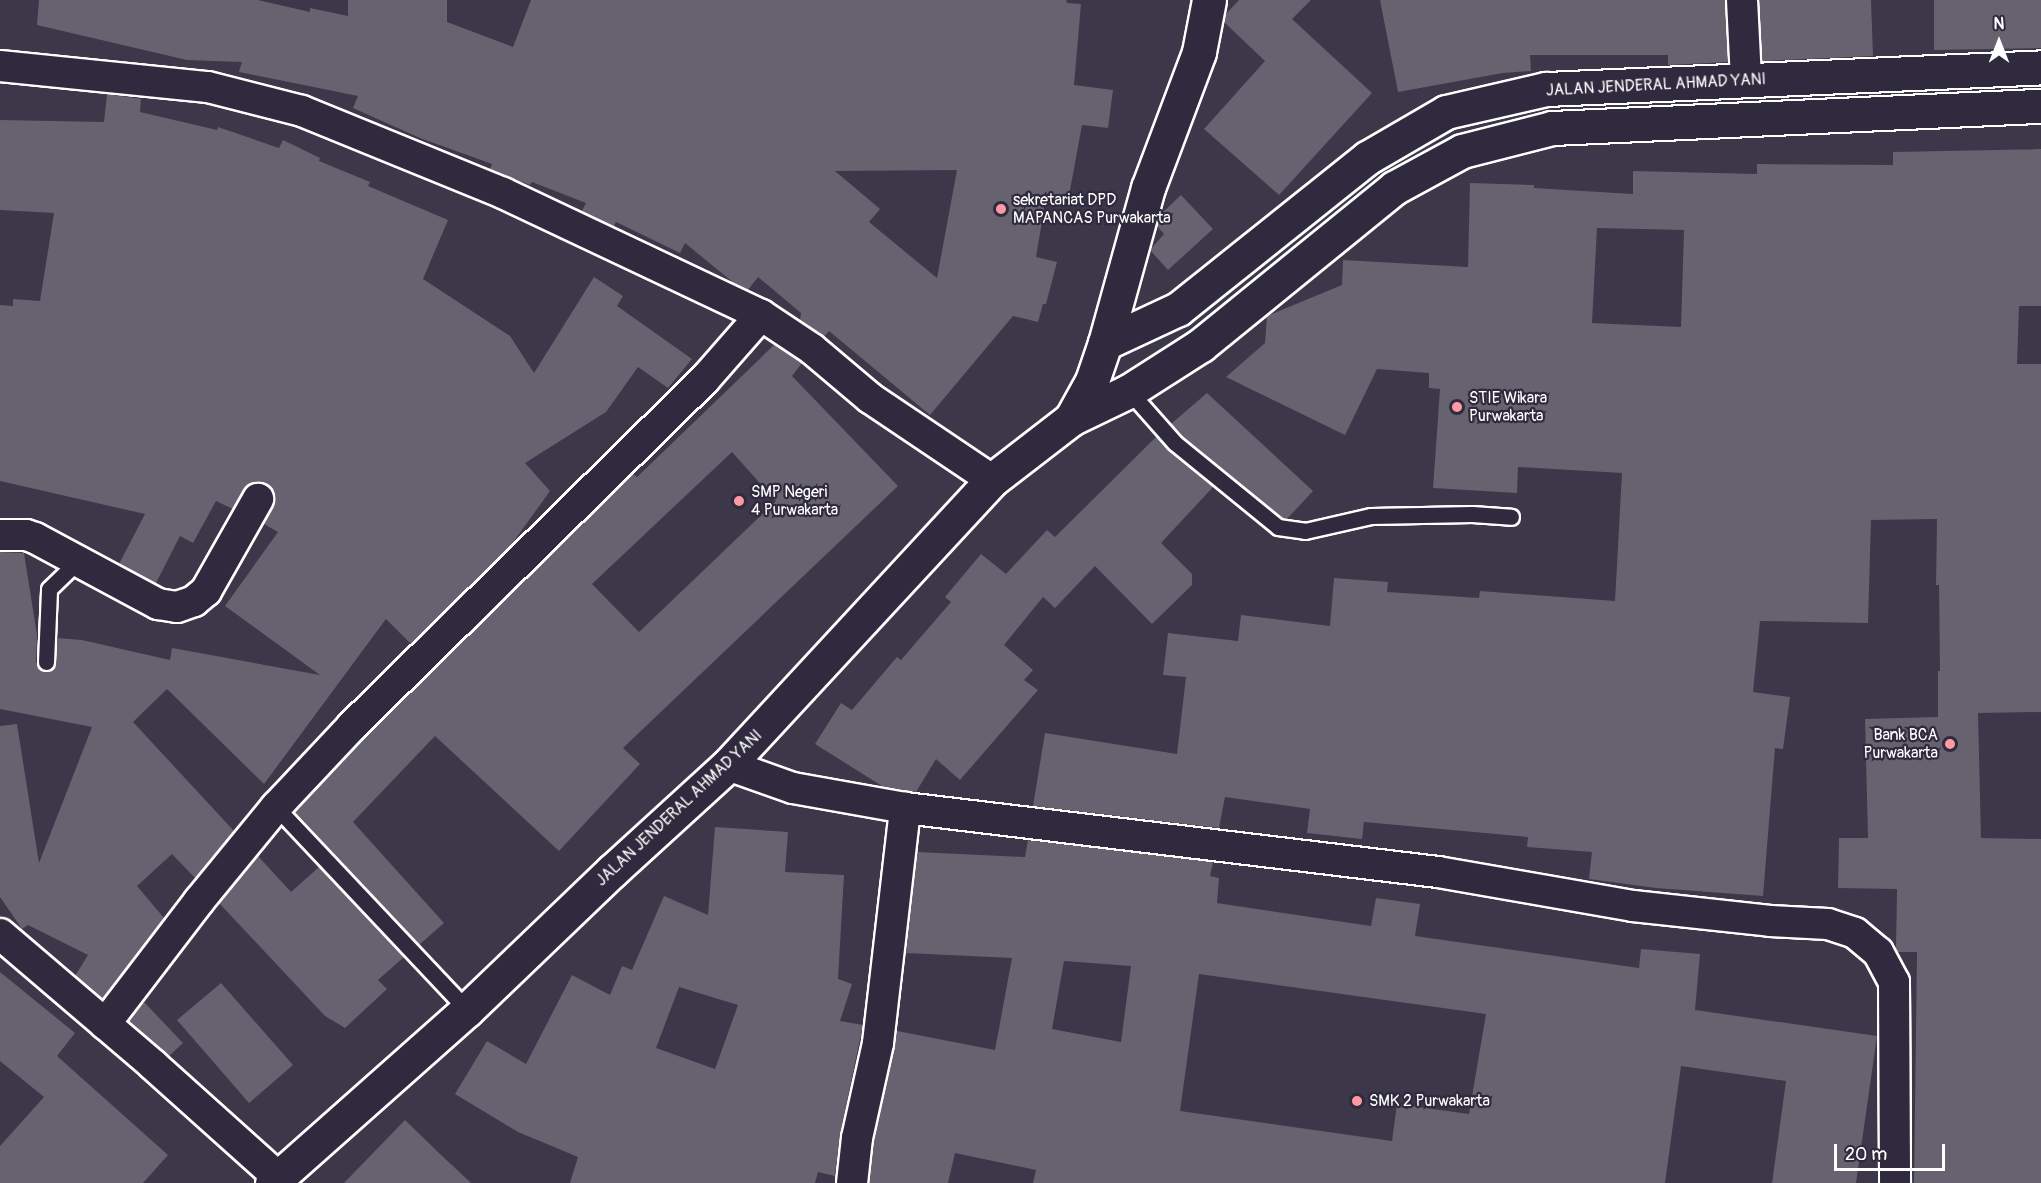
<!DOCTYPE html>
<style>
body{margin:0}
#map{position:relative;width:2041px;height:1183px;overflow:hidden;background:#3c3749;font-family:Pangolin,sans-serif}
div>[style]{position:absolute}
.building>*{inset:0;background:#666270}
.roads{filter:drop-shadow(2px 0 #fff) drop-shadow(-2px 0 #fff) drop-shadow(0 2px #fff) drop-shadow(0 -2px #fff)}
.lane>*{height:15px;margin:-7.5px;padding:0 7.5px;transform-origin:7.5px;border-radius:7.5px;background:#2f2a3d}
.street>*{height:30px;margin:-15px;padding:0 15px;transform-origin:15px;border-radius:15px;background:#2f2a3d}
.secondary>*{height:33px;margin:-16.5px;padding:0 16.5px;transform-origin:16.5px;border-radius:16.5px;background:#2f2a3d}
.highway>*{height:33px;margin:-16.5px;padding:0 16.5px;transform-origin:16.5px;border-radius:16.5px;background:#2f2a3d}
.dots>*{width:16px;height:16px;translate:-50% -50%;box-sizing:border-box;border:3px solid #2f2a3d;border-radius:50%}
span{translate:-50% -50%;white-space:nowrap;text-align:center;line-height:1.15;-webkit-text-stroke:4.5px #2f2a3d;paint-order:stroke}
.street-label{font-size:16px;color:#fff}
.poi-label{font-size:16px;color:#fff}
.left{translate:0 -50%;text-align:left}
.right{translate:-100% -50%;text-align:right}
.north{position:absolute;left:1969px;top:12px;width:60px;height:60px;-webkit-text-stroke:4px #2f2a3d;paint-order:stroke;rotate:0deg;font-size:16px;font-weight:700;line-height:24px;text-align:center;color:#fff}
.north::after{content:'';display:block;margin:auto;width:21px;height:27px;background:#fff;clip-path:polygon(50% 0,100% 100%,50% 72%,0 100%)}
.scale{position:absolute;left:1834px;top:1144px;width:111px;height:27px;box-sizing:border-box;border:3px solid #fff;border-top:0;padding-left:8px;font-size:18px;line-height:21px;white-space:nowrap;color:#fff;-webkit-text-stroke:4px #2f2a3d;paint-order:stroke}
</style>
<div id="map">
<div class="building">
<div style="clip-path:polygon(evenodd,39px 0,258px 0,310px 12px,310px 8px,348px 16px,348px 0,447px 0,447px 22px,513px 47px,531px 0,1066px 0,1067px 3px,1081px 4px,1074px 85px,1113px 90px,1108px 128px,1082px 125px,1068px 201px,1046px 198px,1036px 257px,1057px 262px,1046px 304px,1043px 304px,1038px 322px,1013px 316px,930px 415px,829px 331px,824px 337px,800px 320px,801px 313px,758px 277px,748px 290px,735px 284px,685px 243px,680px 253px,616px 222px,614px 226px,582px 211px,586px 203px,532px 182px,530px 185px,490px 169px,492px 164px,420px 138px,353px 108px,358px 96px,239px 72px,242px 62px,187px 60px,37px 25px,39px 0,957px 170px,937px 278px,869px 222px,880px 209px,835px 171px,957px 170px)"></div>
<div style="clip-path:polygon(1239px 0,1311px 0,1292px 19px,1372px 93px,1279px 195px,1204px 129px,1265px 61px,1224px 22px,1225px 15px)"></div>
<div style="clip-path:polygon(1380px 0,1725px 0,1728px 62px,1668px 65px,1668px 55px,1530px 55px,1531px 71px,1503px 73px,1398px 92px)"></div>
<div style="clip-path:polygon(1759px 0,1871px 0,1873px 56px,1762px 61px)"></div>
<div style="clip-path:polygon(1934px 0,2041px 0,2041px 48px,1934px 50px)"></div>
<div style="clip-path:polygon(107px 94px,141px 99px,140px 112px,217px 130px,218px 127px,279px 148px,283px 140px,320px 158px,319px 161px,370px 182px,368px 186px,448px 220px,423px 279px,510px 336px,534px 373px,594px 277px,623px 296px,617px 306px,692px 359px,668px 388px,638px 367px,606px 412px,525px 463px,550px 491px,509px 548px,411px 644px,386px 619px,264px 784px,167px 689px,133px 722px,234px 831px,195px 878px,172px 854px,137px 886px,164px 918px,102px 999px,75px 976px,88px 955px,28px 925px,22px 929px,0 897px,0 726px,17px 724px,39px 863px,92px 727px,0 709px,0 552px,24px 553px,37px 635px,36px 662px,41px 670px,50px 671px,54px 667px,57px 638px,82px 640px,170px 660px,172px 648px,320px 675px,225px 606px,278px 532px,264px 524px,275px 499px,273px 491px,267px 484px,258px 482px,249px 484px,233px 509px,216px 501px,193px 543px,180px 536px,156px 583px,119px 564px,145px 514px,0 481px,0 305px,13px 306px,13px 299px,40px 301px,54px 213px,0 210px,0 120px,104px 122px)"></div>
<div style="clip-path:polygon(evenodd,2041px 149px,2041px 306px,2019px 306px,2017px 364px,2041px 364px,2041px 712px,1978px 713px,1981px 838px,2041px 839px,2041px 1183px,1914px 1183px,1917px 952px,1897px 952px,1896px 948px,1897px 889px,1838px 888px,1839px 838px,1868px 838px,1865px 719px,1938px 717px,1938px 671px,1940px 671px,1939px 585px,1936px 585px,1937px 519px,1871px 520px,1868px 623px,1760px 621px,1753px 692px,1790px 697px,1783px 749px,1775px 748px,1763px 896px,1656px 888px,1589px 879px,1592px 852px,1527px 847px,1528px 837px,1364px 822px,1362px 839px,1307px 833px,1310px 809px,1225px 797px,1219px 828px,1033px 806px,1045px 733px,1177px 754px,1186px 677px,1163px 675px,1168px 633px,1238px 641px,1241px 615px,1330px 626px,1334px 578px,1388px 582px,1387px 592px,1479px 598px,1480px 591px,1615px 601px,1622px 473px,1518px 467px,1517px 493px,1433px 488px,1440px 389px,1429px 388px,1429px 373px,1377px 369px,1345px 435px,1226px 377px,1265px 343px,1267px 316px,1342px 285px,1343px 260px,1468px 267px,1470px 183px,1534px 185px,1534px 188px,1633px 194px,1633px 171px,1757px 174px,1757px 164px,1893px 165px,1893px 152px,2041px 149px,1597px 228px,1684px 230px,1681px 327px,1592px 323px,1597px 228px)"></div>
<div style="clip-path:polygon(1181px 195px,1213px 229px,1168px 270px,1150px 250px,1164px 234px,1157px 226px,1160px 215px)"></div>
<div style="clip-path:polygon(evenodd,774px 345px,802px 363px,792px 376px,898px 486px,623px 748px,640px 764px,559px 851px,435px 736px,353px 822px,444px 923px,419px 945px,295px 812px,364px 738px,633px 474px,637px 477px,774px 345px,732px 452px,776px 501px,639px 632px,592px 584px,732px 452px)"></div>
<div style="clip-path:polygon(1207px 393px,1313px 491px,1287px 519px,1282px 518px,1182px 436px,1171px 424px)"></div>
<div style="clip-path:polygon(1156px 437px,1169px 450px,1213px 487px,1161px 543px,1192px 574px,1192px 585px,1152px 624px,1095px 566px,1055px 608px,1043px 597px,1004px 645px,1033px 670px,1024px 680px,1038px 690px,960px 780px,936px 759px,916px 792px,882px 786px,815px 744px,841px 703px,852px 710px,897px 657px,901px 660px,951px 602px,945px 597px,981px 554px,1006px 574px,1047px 530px,1055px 537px)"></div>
<div style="clip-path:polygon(evenodd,715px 827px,788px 832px,785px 872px,844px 875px,838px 979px,852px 984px,840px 1021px,863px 1025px,840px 1134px,835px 1176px,818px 1172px,815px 1183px,570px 1183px,578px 1157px,518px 1132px,455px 1094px,487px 1041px,526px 1064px,572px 975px,610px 995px,622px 966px,632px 970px,664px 896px,708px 915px,715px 827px,679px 987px,738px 1005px,715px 1069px,656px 1048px,679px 987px)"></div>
<div style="clip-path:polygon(evenodd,1028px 840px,1213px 862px,1210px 876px,1219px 878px,1217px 903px,1371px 926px,1376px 898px,1420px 904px,1415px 936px,1639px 968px,1641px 949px,1700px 954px,1695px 1010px,1877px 1036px,1856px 1183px,1772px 1183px,1786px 1081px,1681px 1066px,1665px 1183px,1033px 1183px,1036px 1170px,955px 1153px,948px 1183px,869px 1183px,874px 1141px,897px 1031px,995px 1050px,1012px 958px,906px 953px,917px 852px,1025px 857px,1028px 840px,1064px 961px,1131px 966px,1121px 1042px,1052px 1029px,1064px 961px,1028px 840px,1199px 974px,1486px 1014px,1469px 1114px,1397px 1104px,1392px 1141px,1180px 1111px,1199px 974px)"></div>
<div style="clip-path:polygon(258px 856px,291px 892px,319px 867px,404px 957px,378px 980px,387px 989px,345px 1028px,325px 1016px,219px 903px)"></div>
<div style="clip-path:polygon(0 972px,75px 1033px,57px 1056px,168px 1155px,143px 1183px,0 1183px,0 1146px,44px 1097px,0 1061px)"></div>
<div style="clip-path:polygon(221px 983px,293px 1065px,249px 1103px,177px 1020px)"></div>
<div style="clip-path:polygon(144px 1002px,183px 1043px,169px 1056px,129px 1021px)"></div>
<div style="clip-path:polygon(405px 1120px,439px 1153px,471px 1183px,344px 1183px)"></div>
</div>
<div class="roads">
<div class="lane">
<div style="left:1129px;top:391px;width:69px;rotate:48.5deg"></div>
<div style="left:1175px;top:443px;width:133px;rotate:39.2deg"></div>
<div style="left:1278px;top:527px;width:27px;rotate:8deg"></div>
<div style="left:1305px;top:531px;width:68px;rotate:-12.8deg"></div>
<div style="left:1371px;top:516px;width:101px;rotate:-1.1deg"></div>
<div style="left:1472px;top:514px;width:39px;rotate:4deg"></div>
<div style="left:46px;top:662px;width:73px;rotate:-87.6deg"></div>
<div style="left:49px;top:589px;width:39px;rotate:-44deg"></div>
<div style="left:276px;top:807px;width:279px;rotate:46.7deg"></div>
</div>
<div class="street">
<div style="left:1742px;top:0;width:80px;rotate:87.1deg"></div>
<div style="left:0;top:66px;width:209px;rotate:5.8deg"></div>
<div style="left:208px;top:87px;width:97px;rotate:14.3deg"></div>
<div style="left:302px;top:111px;width:217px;rotate:22.2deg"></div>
<div style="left:503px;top:193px;width:285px;rotate:25.3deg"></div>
<div style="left:761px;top:315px;width:61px;rotate:33.7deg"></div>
<div style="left:812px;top:349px;width:76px;rotate:40.2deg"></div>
<div style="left:870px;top:398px;width:147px;rotate:33.9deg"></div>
<div style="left:0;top:535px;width:26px"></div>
<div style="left:26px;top:535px;width:9px;rotate:18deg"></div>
<div style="left:35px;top:538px;width:140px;rotate:28.2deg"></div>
<div style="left:158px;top:604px;width:19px;rotate:9deg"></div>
<div style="left:177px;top:607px;width:18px;rotate:-19deg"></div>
<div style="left:194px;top:601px;width:16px;rotate:-40deg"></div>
<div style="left:206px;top:591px;width:106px;rotate:-60.5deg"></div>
<div style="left:728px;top:765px;width:69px;rotate:19.5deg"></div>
<div style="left:793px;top:788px;width:114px;rotate:10.1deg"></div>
<div style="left:905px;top:808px;width:537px;rotate:6.85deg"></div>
<div style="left:1438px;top:872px;width:198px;rotate:9.9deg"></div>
<div style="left:1633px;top:906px;width:138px;rotate:6.2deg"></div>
<div style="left:1770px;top:921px;width:58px;rotate:3deg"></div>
<div style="left:1828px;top:924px;width:28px;rotate:18deg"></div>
<div style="left:1855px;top:933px;width:30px;rotate:40deg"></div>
<div style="left:1878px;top:952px;width:34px;rotate:62deg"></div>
<div style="left:1894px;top:982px;width:201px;rotate:89.7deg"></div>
<div style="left:0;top:934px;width:200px;rotate:40.5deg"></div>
<div style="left:152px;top:1064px;width:169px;rotate:41.9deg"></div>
<div style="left:105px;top:1024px;width:155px;rotate:-52.6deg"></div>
<div style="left:199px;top:901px;width:122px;rotate:-50.7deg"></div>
<div style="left:276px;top:807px;width:111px;rotate:-46.8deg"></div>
<div style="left:352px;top:726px;width:495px;rotate:-44.5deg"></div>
<div style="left:705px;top:379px;width:85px;rotate:-48.8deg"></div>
<div style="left:852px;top:1183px;width:45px;rotate:-83.7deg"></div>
<div style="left:857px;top:1138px;width:97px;rotate:-77.5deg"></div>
<div style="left:878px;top:1043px;width:237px;rotate:-83.4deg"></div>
</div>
<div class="secondary">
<div style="left:1105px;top:343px;width:81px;rotate:-25deg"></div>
<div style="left:1178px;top:309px;width:242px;rotate:-38.6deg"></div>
<div style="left:1367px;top:158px;width:91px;rotate:-30.2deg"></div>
<div style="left:1446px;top:112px;width:103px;rotate:-13deg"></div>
<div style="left:1546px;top:89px;width:495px;rotate:-2.5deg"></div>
<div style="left:1071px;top:419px;width:64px;rotate:-25.8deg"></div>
<div style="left:1129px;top:391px;width:85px;rotate:-32.6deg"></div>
<div style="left:1201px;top:345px;width:249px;rotate:-39.1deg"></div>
<div style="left:1394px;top:188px;width:77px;rotate:-28.6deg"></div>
<div style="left:1462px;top:151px;width:93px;rotate:-14.3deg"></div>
<div style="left:1552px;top:128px;width:489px;rotate:-2.6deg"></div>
</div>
<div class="highway">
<div style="left:272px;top:1183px;width:261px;rotate:-41.6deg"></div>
<div style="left:467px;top:1010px;width:201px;rotate:-43.8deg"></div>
<div style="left:612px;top:871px;width:157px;rotate:-42.4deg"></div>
<div style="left:728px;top:765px;width:388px;rotate:-47.2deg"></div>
<div style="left:992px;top:480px;width:100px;rotate:-37.7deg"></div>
<div style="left:1071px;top:419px;width:43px;rotate:-61.1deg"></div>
<div style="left:1092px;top:381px;width:40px;rotate:-71.1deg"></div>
<div style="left:1105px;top:343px;width:161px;rotate:-74.5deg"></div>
<div style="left:1148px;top:188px;width:145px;rotate:-69.4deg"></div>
<div style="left:1199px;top:52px;width:53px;rotate:-79.1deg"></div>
</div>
</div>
<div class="dots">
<div style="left:1001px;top:209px;background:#ff9aa2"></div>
<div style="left:1457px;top:407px;background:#ff9aa2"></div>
<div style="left:739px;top:501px;background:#ff9aa2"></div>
<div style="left:1950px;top:744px;background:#ff9aa2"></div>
<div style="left:1357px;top:1101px;background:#ff9aa2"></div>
</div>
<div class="street-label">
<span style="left:1656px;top:85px;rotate:-3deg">JALAN JENDERAL AHMAD YANI</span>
<span style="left:679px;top:808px;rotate:-43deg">JALAN JENDERAL AHMAD YANI</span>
</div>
<div class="poi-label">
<span class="left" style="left:1013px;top:209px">sekretariat DPD<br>MAPANCAS Purwakarta</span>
<span class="left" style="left:1469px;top:407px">STIE Wikara<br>Purwakarta</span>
<span class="left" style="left:751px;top:501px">SMP Negeri<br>4 Purwakarta</span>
<span class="right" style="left:1938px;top:744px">Bank BCA<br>Purwakarta</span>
<span class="left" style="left:1369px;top:1101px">SMK 2 Purwakarta</span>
</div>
<div class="north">N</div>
<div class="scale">20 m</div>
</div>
